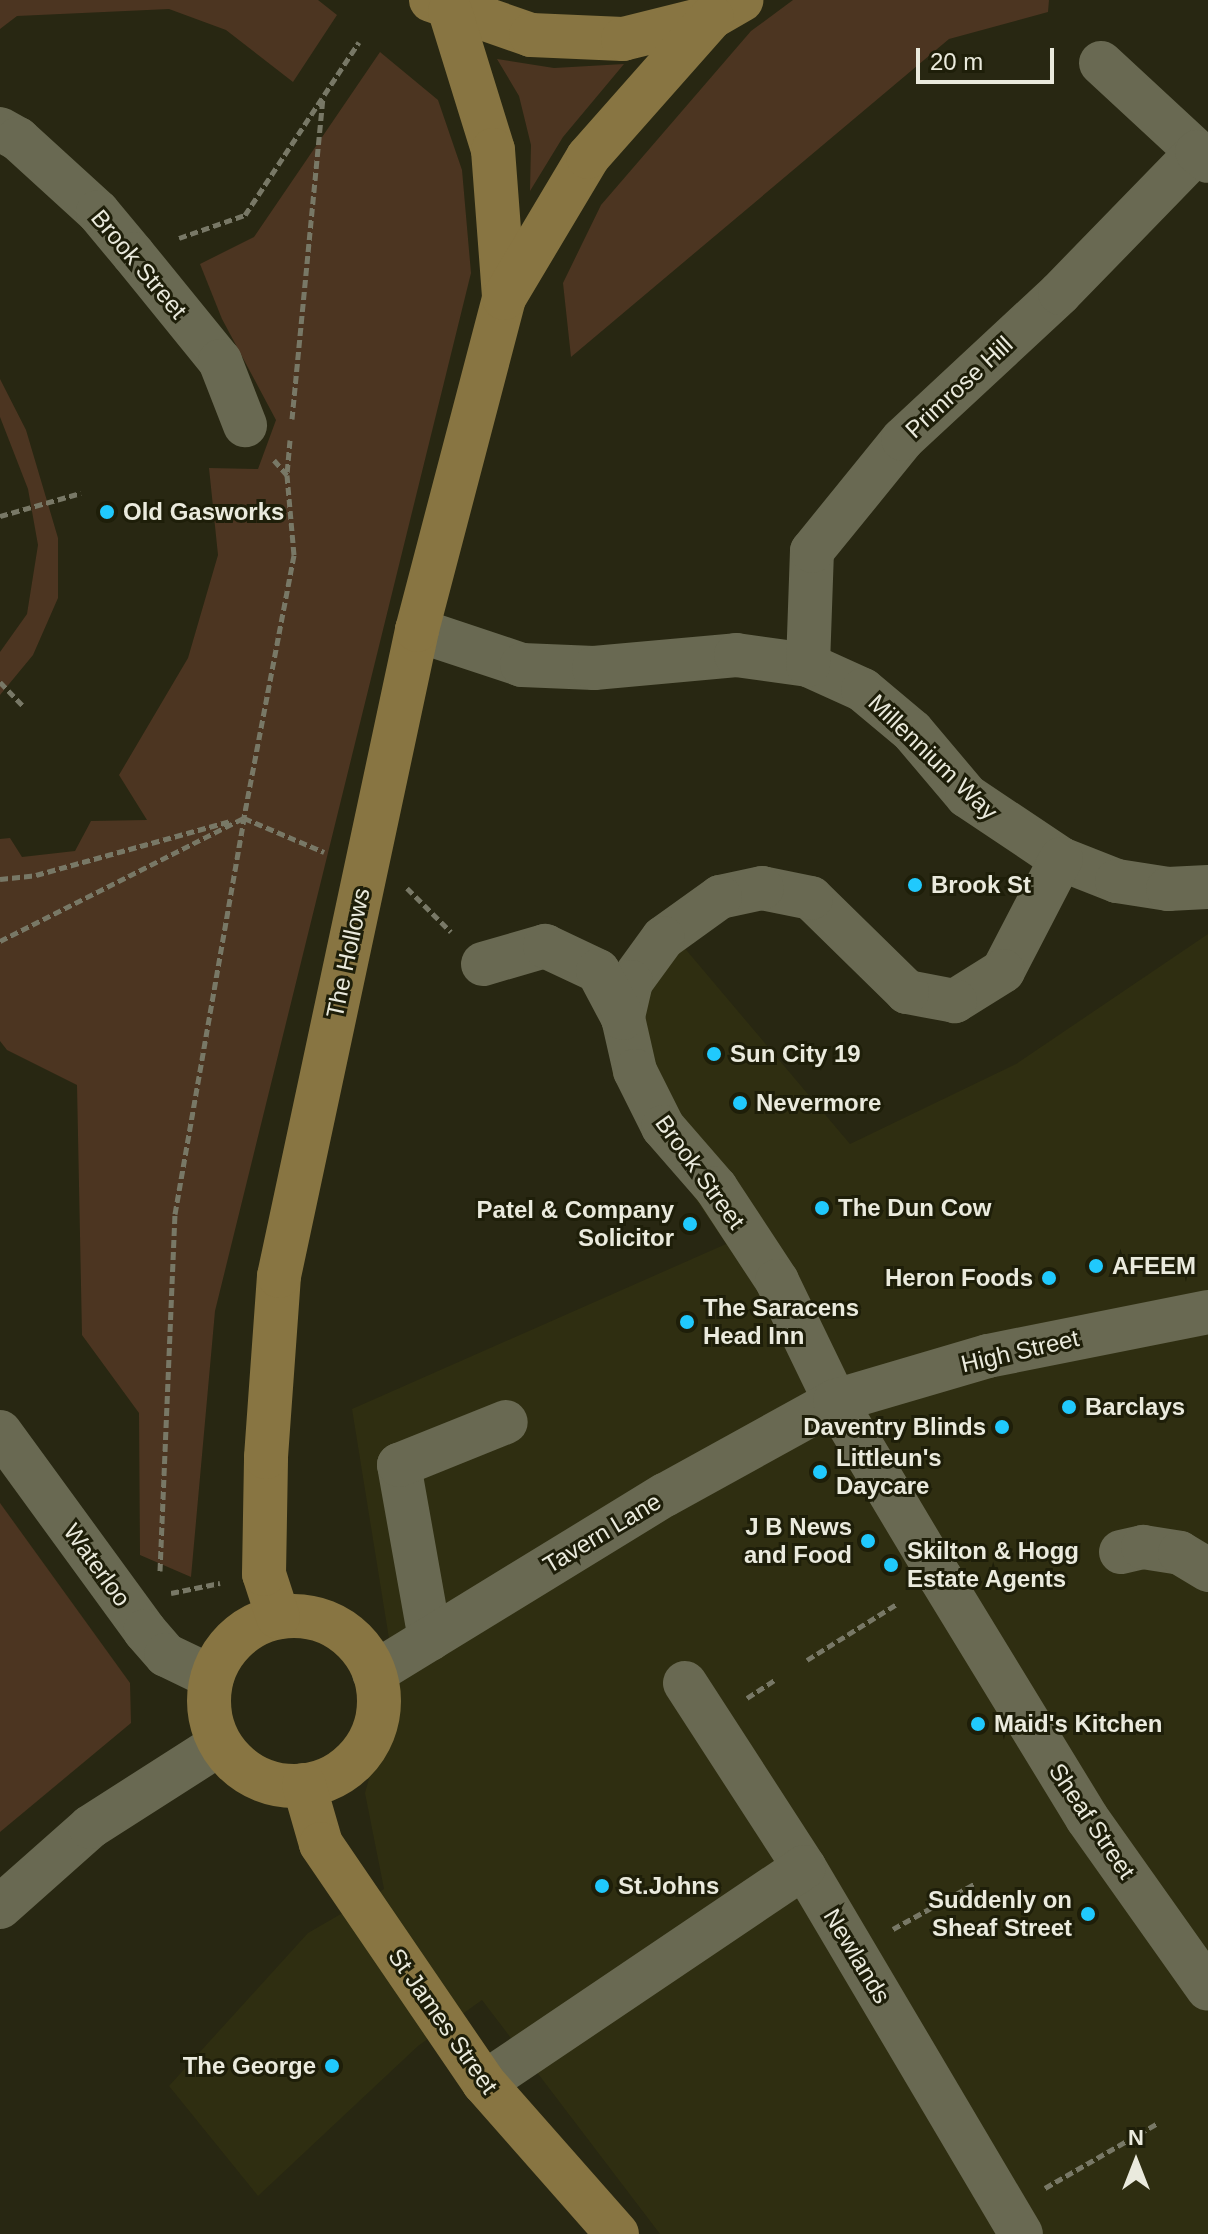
<!DOCTYPE html>
<style>
body{margin:0}
#map{position:relative;width:1208px;height:2234px;overflow:hidden;background:#282712;font-family:Arial,sans-serif}
div>[style]{position:absolute}
.built>*{inset:0;background:#2f2e11}
.green>*{inset:0;background:#4c3521}
.path>*{height:5px;margin-top:-2.5px;transform-origin:0;background:repeating-linear-gradient(90deg,#787866 0 8px,transparent 0 12px)}
.minor>*{height:44px;margin:-22px;padding:0 22px;transform-origin:22px;border-radius:22px;background:#696952}
.major>*{height:44px;margin:-22px;padding:0 22px;transform-origin:22px;border-radius:22px;background:#887542}
.major>.ring{margin:-22px;padding:0;box-sizing:content-box;background:none;border:44px solid #887542;border-radius:50%}
.dots>*{width:22px;height:22px;translate:-50% -50%;box-sizing:border-box;border:4px solid #1e1e09;border-radius:50%}
span{translate:-50% -50%;white-space:nowrap;text-align:center;line-height:1.15;-webkit-text-stroke:6px #1e1e09;paint-order:stroke}
.street-label{font-size:24px;color:#eaeadd}
.poi-label{font-size:24px;color:#eaeadd;font-weight:700}
.left{translate:0 -50%;text-align:left}
.right{translate:-100% -50%;text-align:right}
.north{position:absolute;left:1096px;top:2122px;width:80px;height:80px;-webkit-text-stroke:6px #1e1e09;paint-order:stroke;rotate:0deg;font-size:22px;font-weight:700;line-height:32px;text-align:center;color:#eaeadd}
.north::after{content:'';display:block;margin:auto;width:28px;height:36px;background:#eaeadd;clip-path:polygon(50% 0,100% 100%,50% 72%,0 100%)}
.scale{position:absolute;left:916px;top:48px;width:138px;height:36px;box-sizing:border-box;border:4px solid #eaeadd;border-top:0;padding-left:10px;font-size:24px;line-height:28px;white-space:nowrap;color:#eaeadd;-webkit-text-stroke:6px #1e1e09;paint-order:stroke}
</style>
<div id="map">
<div class="built">
<div style="clip-path:polygon(1208px 934px,1208px 2234px,660px 2234px,482px 2000px,418px 2046px,258px 2196px,169px 2086px,308px 1933px,384px 1889px,365px 1793px,396px 1682px,352px 1409px,726px 1244px,613px 1077px,605px 1009px,677px 939px,850px 1144px,1016px 1064px)"></div>
</div>
<div class="green">
<div style="clip-path:polygon(0 0,318px 0,337px 15px,293px 82px,226px 30px,169px 9px,17px 16px,0 29px)"></div>
<div style="clip-path:polygon(793px 0,1049px 0,1048px 12px,949px 39px,571px 357px,563px 283px,601px 205px,751px 31px)"></div>
<div style="clip-path:polygon(380px 52px,438px 100px,462px 170px,471px 273px,215px 1311px,191px 1577px,140px 1555px,139px 1413px,82px 1335px,77px 1085px,7px 1050px,0 1041px,0 839px,10px 838px,22px 857px,75px 851px,91px 821px,147px 820px,119px 775px,188px 658px,218px 555px,209px 468px,258px 469px,276px 420px,222px 319px,200px 264px,254px 237px)"></div>
<div style="clip-path:polygon(497px 59px,554px 68px,624px 64px,563px 137px,530px 191px,531px 145px,519px 96px)"></div>
<div style="clip-path:polygon(0 379px,26px 430px,58px 538px,58px 598px,33px 655px,0 695px,0 652px,27px 614px,38px 545px,28px 489px,0 417px)"></div>
<div style="clip-path:polygon(0 1503px,130px 1683px,131px 1723px,0 1832px)"></div>
</div>
<div class="path">
<div style="left:179px;top:238px;width:70px;rotate:-19.2deg"></div>
<div style="left:245px;top:215px;width:207px;rotate:-56.6deg"></div>
<div style="left:292px;top:419px;width:323px;rotate:-84.5deg"></div>
<div style="left:290px;top:440px;width:35px;rotate:95deg"></div>
<div style="left:287px;top:475px;width:80px;rotate:85deg"></div>
<div style="left:294px;top:555px;width:268px;rotate:100.8deg"></div>
<div style="left:244px;top:818px;width:87px;rotate:23deg"></div>
<div style="left:274px;top:460px;width:20px;rotate:49deg"></div>
<div style="left:0;top:516px;width:84px;rotate:-15.9deg"></div>
<div style="left:0;top:682px;width:32px;rotate:46deg"></div>
<div style="left:0;top:879px;width:36px;rotate:-6deg"></div>
<div style="left:36px;top:875px;width:202px;rotate:-15.5deg"></div>
<div style="left:407px;top:888px;width:62px;rotate:45deg"></div>
<div style="left:0;top:941px;width:272px;rotate:-26.8deg"></div>
<div style="left:160px;top:1571px;width:357px;rotate:-87.6deg"></div>
<div style="left:175px;top:1214px;width:402px;rotate:-80.1deg"></div>
<div style="left:171px;top:1593px;width:50px;rotate:-11.5deg"></div>
<div style="left:807px;top:1660px;width:106px;rotate:-31.9deg"></div>
<div style="left:747px;top:1698px;width:33px;rotate:-33deg"></div>
<div style="left:893px;top:1929px;width:95px;rotate:-29deg"></div>
<div style="left:1045px;top:2188px;width:130px;rotate:-29.9deg"></div>
</div>
<div class="minor">
<div style="left:1101px;top:63px;width:131px;rotate:42.8deg"></div>
<div style="left:0;top:129px;width:21px;rotate:29deg"></div>
<div style="left:18px;top:139px;width:108px;rotate:42.4deg"></div>
<div style="left:98px;top:212px;width:55px;rotate:50.2deg"></div>
<div style="left:133px;top:254px;width:138px;rotate:50.9deg"></div>
<div style="left:220px;top:361px;width:69px;rotate:68.7deg"></div>
<div style="left:417px;top:630px;width:111px;rotate:18.4deg"></div>
<div style="left:522px;top:665px;width:72px;rotate:2.4deg"></div>
<div style="left:594px;top:668px;width:143px;rotate:-5.2deg"></div>
<div style="left:736px;top:655px;width:73px;rotate:7.9deg"></div>
<div style="left:808px;top:665px;width:60px;rotate:24.4deg"></div>
<div style="left:863px;top:690px;width:64px;rotate:39.9deg"></div>
<div style="left:912px;top:731px;width:85px;rotate:49.8deg"></div>
<div style="left:967px;top:796px;width:113px;rotate:33.8deg"></div>
<div style="left:1061px;top:859px;width:60px;rotate:21.4deg"></div>
<div style="left:1117px;top:881px;width:52px;rotate:8.9deg"></div>
<div style="left:1168px;top:889px;width:40px;rotate:-2.9deg"></div>
<div style="left:808px;top:665px;width:114px;rotate:-88deg"></div>
<div style="left:812px;top:551px;width:144px;rotate:-50.9deg"></div>
<div style="left:903px;top:439px;width:214px;rotate:-42.9deg"></div>
<div style="left:1060px;top:293px;width:197px;rotate:-45.8deg"></div>
<div style="left:1197px;top:152px;width:14px;rotate:39deg"></div>
<div style="left:1061px;top:859px;width:126px;rotate:117.4deg"></div>
<div style="left:1003px;top:971px;width:57px;rotate:148deg"></div>
<div style="left:955px;top:1001px;width:49px;rotate:-169.4deg"></div>
<div style="left:907px;top:992px;width:134px;rotate:-135.6deg"></div>
<div style="left:811px;top:898px;width:50px;rotate:-168.5deg"></div>
<div style="left:762px;top:888px;width:43px;rotate:167.9deg"></div>
<div style="left:720px;top:897px;width:70px;rotate:144.3deg"></div>
<div style="left:663px;top:938px;width:54px;rotate:126deg"></div>
<div style="left:631px;top:982px;width:37px;rotate:103deg"></div>
<div style="left:623px;top:1018px;width:54px;rotate:77.2deg"></div>
<div style="left:635px;top:1071px;width:63px;rotate:63.4deg"></div>
<div style="left:663px;top:1127px;width:81px;rotate:49deg"></div>
<div style="left:716px;top:1188px;width:111px;rotate:56.7deg"></div>
<div style="left:777px;top:1281px;width:133px;rotate:64.2deg"></div>
<div style="left:835px;top:1401px;width:205px;rotate:59.2deg"></div>
<div style="left:940px;top:1577px;width:282px;rotate:58.6deg"></div>
<div style="left:1087px;top:1818px;width:209px;rotate:54.7deg"></div>
<div style="left:483px;top:964px;width:65px;rotate:-16.2deg"></div>
<div style="left:545px;top:946px;width:59px;rotate:25.3deg"></div>
<div style="left:598px;top:971px;width:53px;rotate:62deg"></div>
<div style="left:0;top:1432px;width:246px;rotate:53.9deg"></div>
<div style="left:145px;top:1631px;width:32px;rotate:49deg"></div>
<div style="left:166px;top:1655px;width:51px;rotate:25.6deg"></div>
<div style="left:1121px;top:1552px;width:23px;rotate:-13deg"></div>
<div style="left:1143px;top:1547px;width:37px;rotate:9deg"></div>
<div style="left:1180px;top:1553px;width:33px;rotate:31deg"></div>
<div style="left:430px;top:1639px;width:177px;rotate:-100.1deg"></div>
<div style="left:399px;top:1465px;width:115px;rotate:-21.9deg"></div>
<div style="left:374px;top:1673px;width:341px;rotate:-31.5deg"></div>
<div style="left:665px;top:1495px;width:194px;rotate:-28.9deg"></div>
<div style="left:835px;top:1401px;width:159px;rotate:-16.4deg"></div>
<div style="left:988px;top:1356px;width:224px;rotate:-11.3deg"></div>
<div style="left:685px;top:1683px;width:219px;rotate:57.1deg"></div>
<div style="left:804px;top:1867px;width:426px;rotate:59.4deg"></div>
<div style="left:0;top:1907px;width:120px;rotate:-41.6deg"></div>
<div style="left:90px;top:1827px;width:154px;rotate:-32.6deg"></div>
<div style="left:484px;top:2083px;width:386px;rotate:-34deg"></div>
</div>
<div class="major">
<div style="left:431px;top:0;width:106px;rotate:19.3deg"></div>
<div style="left:531px;top:35px;width:92px;rotate:2.5deg"></div>
<div style="left:623px;top:39px;width:92px;rotate:-13.9deg"></div>
<div style="left:712px;top:17px;width:34px;rotate:-30deg"></div>
<div style="left:450px;top:11px;width:145px;rotate:72.8deg"></div>
<div style="left:493px;top:150px;width:148px;rotate:85.7deg"></div>
<div class="ring" style="left:209px;top:1616px;width:126px;height:126px"></div>
<div style="left:278px;top:1617px;width:45px;rotate:-108deg"></div>
<div style="left:264px;top:1574px;width:117px;rotate:-89deg"></div>
<div style="left:266px;top:1457px;width:181px;rotate:-85.9deg"></div>
<div style="left:279px;top:1276px;width:661px;rotate:-77.94deg"></div>
<div style="left:417px;top:630px;width:343px;rotate:-75.3deg"></div>
<div style="left:504px;top:298px;width:164px;rotate:-59.2deg"></div>
<div style="left:588px;top:157px;width:187px;rotate:-48.5deg"></div>
<div style="left:304px;top:1785px;width:61px;rotate:73.9deg"></div>
<div style="left:321px;top:1844px;width:289px;rotate:55.7deg"></div>
<div style="left:484px;top:2083px;width:201px;rotate:48.6deg"></div>
</div>
<div class="dots">
<div style="left:107px;top:512px;background:#20c9fd"></div>
<div style="left:915px;top:885px;background:#20c9fd"></div>
<div style="left:714px;top:1054px;background:#20c9fd"></div>
<div style="left:740px;top:1103px;background:#20c9fd"></div>
<div style="left:822px;top:1208px;background:#20c9fd"></div>
<div style="left:690px;top:1224px;background:#20c9fd"></div>
<div style="left:1096px;top:1266px;background:#20c9fd"></div>
<div style="left:1049px;top:1278px;background:#20c9fd"></div>
<div style="left:687px;top:1322px;background:#20c9fd"></div>
<div style="left:1069px;top:1407px;background:#20c9fd"></div>
<div style="left:1002px;top:1427px;background:#20c9fd"></div>
<div style="left:820px;top:1472px;background:#20c9fd"></div>
<div style="left:868px;top:1541px;background:#20c9fd"></div>
<div style="left:891px;top:1565px;background:#20c9fd"></div>
<div style="left:978px;top:1724px;background:#20c9fd"></div>
<div style="left:602px;top:1886px;background:#20c9fd"></div>
<div style="left:1088px;top:1914px;background:#20c9fd"></div>
<div style="left:332px;top:2066px;background:#20c9fd"></div>
</div>
<div class="street-label">
<span style="left:139px;top:264px;rotate:50deg">Brook Street</span>
<span style="left:959px;top:387px;rotate:-43deg">Primrose Hill</span>
<span style="left:933px;top:757px;rotate:44deg">Millennium Way</span>
<span style="left:348px;top:953px;rotate:-78deg">The Hollows</span>
<span style="left:700px;top:1172px;rotate:54deg">Brook Street</span>
<span style="left:1020px;top:1351px;rotate:-13deg">High Street</span>
<span style="left:602px;top:1533px;rotate:-31deg">Tavern Lane</span>
<span style="left:97px;top:1565px;rotate:54deg">Waterloo</span>
<span style="left:1092px;top:1821px;rotate:56deg">Sheaf Street</span>
<span style="left:857px;top:1956px;rotate:59deg">Newlands</span>
<span style="left:443px;top:2021px;rotate:55deg">St James Street</span>
</div>
<div class="poi-label">
<span class="left" style="left:123px;top:512px">Old Gasworks</span>
<span class="left" style="left:931px;top:885px">Brook St</span>
<span class="left" style="left:730px;top:1054px">Sun City 19</span>
<span class="left" style="left:756px;top:1103px">Nevermore</span>
<span class="left" style="left:838px;top:1208px">The Dun Cow</span>
<span class="right" style="left:674px;top:1224px">Patel &amp; Company<br>Solicitor</span>
<span class="left" style="left:1112px;top:1266px">AFEEM</span>
<span class="right" style="left:1033px;top:1278px">Heron Foods</span>
<span class="left" style="left:703px;top:1322px">The Saracens<br>Head Inn</span>
<span class="left" style="left:1085px;top:1407px">Barclays</span>
<span class="right" style="left:986px;top:1427px">Daventry Blinds</span>
<span class="left" style="left:836px;top:1472px">Littleun's<br>Daycare</span>
<span class="right" style="left:852px;top:1541px">J B News<br>and Food</span>
<span class="left" style="left:907px;top:1565px">Skilton &amp; Hogg<br>Estate Agents</span>
<span class="left" style="left:994px;top:1724px">Maid's Kitchen</span>
<span class="left" style="left:618px;top:1886px">St.Johns</span>
<span class="right" style="left:1072px;top:1914px">Suddenly on<br>Sheaf Street</span>
<span class="right" style="left:316px;top:2066px">The George</span>
</div>
<div class="north">N</div>
<div class="scale">20 m</div>
</div>
